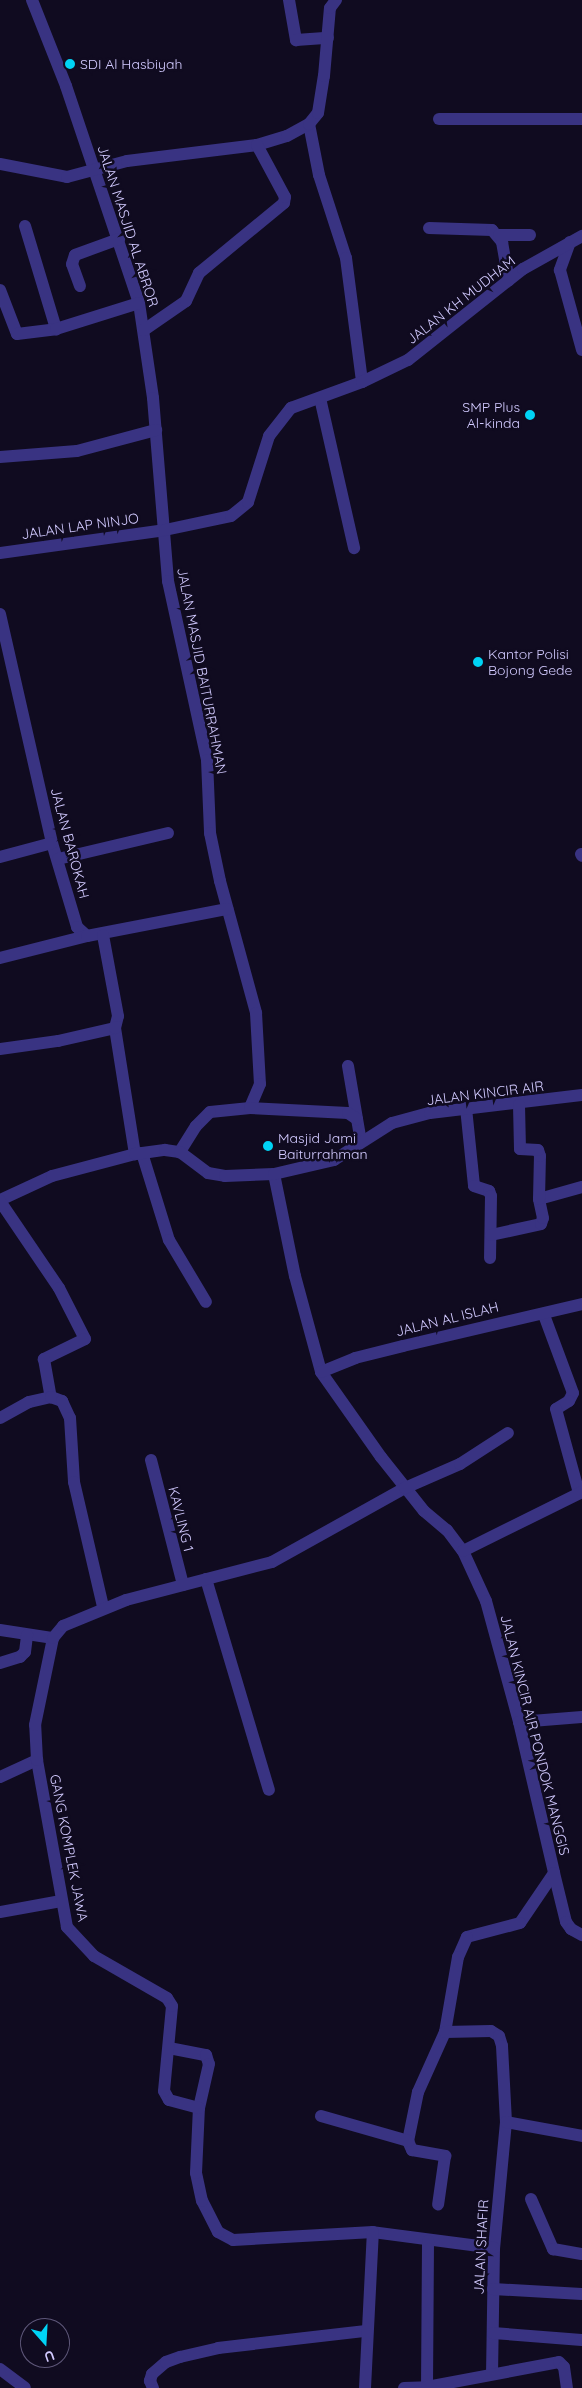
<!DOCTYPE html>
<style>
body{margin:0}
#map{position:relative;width:582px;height:2388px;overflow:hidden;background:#100b20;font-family:Quicksand,sans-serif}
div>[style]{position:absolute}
.minor>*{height:12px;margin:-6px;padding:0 6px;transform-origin:6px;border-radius:6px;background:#393382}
.dots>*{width:14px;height:14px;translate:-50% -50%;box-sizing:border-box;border:2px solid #100b20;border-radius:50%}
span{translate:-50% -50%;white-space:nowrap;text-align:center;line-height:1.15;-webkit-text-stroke:5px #100b20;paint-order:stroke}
.poi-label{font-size:14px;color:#d2caff}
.left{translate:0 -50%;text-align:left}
.right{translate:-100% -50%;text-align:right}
.street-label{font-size:14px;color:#d2caff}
.north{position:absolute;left:20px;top:2318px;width:50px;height:50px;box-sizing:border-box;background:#100b20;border:1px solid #5e5779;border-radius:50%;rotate:161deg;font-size:14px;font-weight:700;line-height:20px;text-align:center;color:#d2caff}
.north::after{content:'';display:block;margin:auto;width:18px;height:22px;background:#00d3f5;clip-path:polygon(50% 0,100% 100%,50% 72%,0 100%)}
</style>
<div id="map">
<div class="minor">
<div style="left:32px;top:0;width:92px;rotate:68.4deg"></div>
<div style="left:66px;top:86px;width:229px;rotate:71.4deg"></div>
<div style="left:139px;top:303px;width:96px;rotate:81.6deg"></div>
<div style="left:153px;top:398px;width:184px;rotate:85.3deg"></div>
<div style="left:168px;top:581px;width:183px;rotate:77.7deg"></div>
<div style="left:207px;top:760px;width:73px;rotate:87.6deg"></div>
<div style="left:210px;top:833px;width:49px;rotate:78.2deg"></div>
<div style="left:220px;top:881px;width:137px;rotate:74.7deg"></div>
<div style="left:256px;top:1013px;width:71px;rotate:86.8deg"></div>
<div style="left:260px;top:1084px;width:26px;rotate:113deg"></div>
<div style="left:250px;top:1108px;width:40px;rotate:174.3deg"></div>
<div style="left:210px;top:1112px;width:20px;rotate:135deg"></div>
<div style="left:196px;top:1126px;width:31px;rotate:122deg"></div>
<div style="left:289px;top:0;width:41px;rotate:80.1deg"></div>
<div style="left:296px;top:40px;width:32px;rotate:-4deg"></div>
<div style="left:439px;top:119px;width:143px"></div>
<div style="left:309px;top:124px;width:52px;rotate:78.9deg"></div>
<div style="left:319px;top:175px;width:87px;rotate:72deg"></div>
<div style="left:346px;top:258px;width:125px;rotate:82.6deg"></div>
<div style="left:0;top:164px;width:68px;rotate:11deg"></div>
<div style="left:67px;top:177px;width:62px;rotate:-14.9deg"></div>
<div style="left:127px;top:161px;width:131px;rotate:-7deg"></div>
<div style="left:257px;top:145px;width:31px;rotate:-17deg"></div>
<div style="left:287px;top:136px;width:25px;rotate:-29deg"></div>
<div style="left:309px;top:124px;width:14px;rotate:-51deg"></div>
<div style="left:318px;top:113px;width:37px;rotate:-81deg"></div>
<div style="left:324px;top:76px;width:68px;rotate:-85deg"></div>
<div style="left:330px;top:8px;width:10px;rotate:-53deg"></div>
<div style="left:25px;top:226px;width:108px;rotate:73.2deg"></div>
<div style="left:429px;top:228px;width:63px;rotate:1.8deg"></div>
<div style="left:492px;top:230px;width:16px;rotate:50deg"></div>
<div style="left:502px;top:242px;width:39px;rotate:80deg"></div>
<div style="left:499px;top:235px;width:31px"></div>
<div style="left:570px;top:242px;width:30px;rotate:110deg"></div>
<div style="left:560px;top:270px;width:83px;rotate:74.6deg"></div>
<div style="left:80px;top:286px;width:23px;rotate:-110deg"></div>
<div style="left:72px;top:264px;width:9px;rotate:-72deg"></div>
<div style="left:75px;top:255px;width:47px;rotate:-20deg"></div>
<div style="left:0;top:290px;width:47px;rotate:68.9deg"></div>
<div style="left:17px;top:334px;width:39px;rotate:-7deg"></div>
<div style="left:56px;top:329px;width:87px;rotate:-17.4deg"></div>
<div style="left:144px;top:330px;width:51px;rotate:-34.6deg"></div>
<div style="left:186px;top:301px;width:31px;rotate:-65deg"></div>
<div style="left:199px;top:273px;width:110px;rotate:-39.5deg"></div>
<div style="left:284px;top:203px;width:6px;rotate:-81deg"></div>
<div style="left:285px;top:197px;width:59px;rotate:-118.3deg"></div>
<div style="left:320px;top:398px;width:154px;rotate:77.2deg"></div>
<div style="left:0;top:457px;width:77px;rotate:-4.5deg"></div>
<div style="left:77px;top:451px;width:82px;rotate:-14.9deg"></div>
<div style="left:0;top:553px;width:167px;rotate:-7.9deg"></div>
<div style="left:165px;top:530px;width:67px;rotate:-12deg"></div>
<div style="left:231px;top:516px;width:22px;rotate:-39deg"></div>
<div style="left:248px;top:502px;width:69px;rotate:-72.3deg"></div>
<div style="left:269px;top:436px;width:36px;rotate:-52deg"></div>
<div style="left:291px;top:408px;width:76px;rotate:-20.1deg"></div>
<div style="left:362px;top:382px;width:51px;rotate:-25.6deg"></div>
<div style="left:408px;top:360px;width:147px;rotate:-38.4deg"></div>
<div style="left:523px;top:269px;width:68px;rotate:-29.2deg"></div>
<div style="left:0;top:614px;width:235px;rotate:77.2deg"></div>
<div style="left:52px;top:843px;width:88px;rotate:73.4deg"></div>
<div style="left:77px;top:927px;width:13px;rotate:42deg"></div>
<div style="left:581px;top:854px;width:2px;rotate:63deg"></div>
<div style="left:0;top:857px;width:54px;rotate:-15.1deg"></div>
<div style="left:58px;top:859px;width:113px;rotate:-13.3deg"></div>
<div style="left:0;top:958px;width:90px;rotate:-14.2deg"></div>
<div style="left:87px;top:936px;width:143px;rotate:-10.9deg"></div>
<div style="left:115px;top:1028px;width:128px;rotate:81deg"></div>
<div style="left:0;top:1049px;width:59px;rotate:-7.9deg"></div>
<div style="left:58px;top:1041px;width:58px;rotate:-12.8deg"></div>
<div style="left:115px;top:1028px;width:12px;rotate:-76deg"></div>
<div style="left:118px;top:1016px;width:82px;rotate:-100.5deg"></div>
<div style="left:348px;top:1066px;width:77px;rotate:80.3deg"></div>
<div style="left:250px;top:1108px;width:98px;rotate:2.9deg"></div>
<div style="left:348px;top:1113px;width:11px;rotate:34deg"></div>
<div style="left:466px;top:1108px;width:78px;rotate:84.1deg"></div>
<div style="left:474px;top:1186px;width:16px;rotate:18deg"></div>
<div style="left:489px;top:1191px;width:5px;rotate:68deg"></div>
<div style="left:491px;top:1196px;width:62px;rotate:90.9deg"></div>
<div style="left:142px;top:1153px;width:91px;rotate:72.8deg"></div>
<div style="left:169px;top:1240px;width:72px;rotate:59.2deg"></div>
<div style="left:274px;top:1174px;width:104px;rotate:78.4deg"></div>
<div style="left:295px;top:1276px;width:99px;rotate:74.8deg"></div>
<div style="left:321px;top:1372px;width:104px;rotate:54.8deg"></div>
<div style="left:381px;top:1457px;width:69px;rotate:51.5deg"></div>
<div style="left:424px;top:1511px;width:30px;rotate:40deg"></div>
<div style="left:447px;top:1530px;width:26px;rotate:53deg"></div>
<div style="left:463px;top:1551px;width:55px;rotate:65.3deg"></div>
<div style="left:486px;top:1601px;width:125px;rotate:74.7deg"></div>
<div style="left:519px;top:1722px;width:155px;rotate:76.9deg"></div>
<div style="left:554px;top:1873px;width:60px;rotate:124.2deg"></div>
<div style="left:520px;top:1923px;width:55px;rotate:165.2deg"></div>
<div style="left:467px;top:1937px;width:22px;rotate:114deg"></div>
<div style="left:458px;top:1957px;width:76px;rotate:99.8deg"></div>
<div style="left:445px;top:2032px;width:66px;rotate:114.2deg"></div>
<div style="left:418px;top:2092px;width:50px;rotate:101.5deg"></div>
<div style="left:408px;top:2141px;width:10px;rotate:66deg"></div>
<div style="left:412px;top:2150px;width:34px;rotate:10deg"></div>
<div style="left:445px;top:2156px;width:49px;rotate:98.1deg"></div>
<div style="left:539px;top:1199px;width:45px;rotate:-15.6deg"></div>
<div style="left:0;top:1200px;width:57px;rotate:-24.8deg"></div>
<div style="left:52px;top:1176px;width:86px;rotate:-14.8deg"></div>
<div style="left:135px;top:1154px;width:30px;rotate:-8deg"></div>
<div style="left:165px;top:1150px;width:15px;rotate:8deg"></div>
<div style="left:180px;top:1152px;width:35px;rotate:37deg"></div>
<div style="left:208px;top:1173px;width:17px;rotate:10deg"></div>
<div style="left:225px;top:1176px;width:49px;rotate:-2.3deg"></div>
<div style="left:274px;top:1174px;width:62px;rotate:-13.1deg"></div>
<div style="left:334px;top:1160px;width:69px;rotate:-32.5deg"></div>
<div style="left:392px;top:1123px;width:39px;rotate:-15deg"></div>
<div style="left:430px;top:1113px;width:153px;rotate:-6.8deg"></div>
<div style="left:0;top:1201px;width:105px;rotate:55.9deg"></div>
<div style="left:59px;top:1288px;width:57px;rotate:63deg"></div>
<div style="left:85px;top:1339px;width:46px;rotate:154deg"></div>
<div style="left:44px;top:1359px;width:39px;rotate:80deg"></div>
<div style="left:51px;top:1397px;width:23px;rotate:167deg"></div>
<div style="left:29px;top:1402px;width:33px;rotate:151deg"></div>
<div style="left:491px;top:1235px;width:51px;rotate:-12.4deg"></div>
<div style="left:541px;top:1224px;width:6px;rotate:-72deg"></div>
<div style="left:543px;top:1218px;width:19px;rotate:-102deg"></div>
<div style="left:539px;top:1199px;width:43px;rotate:-88.7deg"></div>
<div style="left:540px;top:1156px;width:6px;rotate:-108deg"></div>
<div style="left:538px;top:1150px;width:18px;rotate:-177deg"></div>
<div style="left:520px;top:1149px;width:44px;rotate:-91.3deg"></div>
<div style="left:544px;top:1315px;width:83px;rotate:69.6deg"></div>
<div style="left:573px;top:1393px;width:9px;rotate:117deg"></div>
<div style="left:569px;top:1401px;width:15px;rotate:148deg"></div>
<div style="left:556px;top:1409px;width:87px;rotate:74.7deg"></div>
<div style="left:321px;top:1372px;width:37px;rotate:-22deg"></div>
<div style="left:355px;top:1358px;width:49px;rotate:-14deg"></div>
<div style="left:403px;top:1346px;width:184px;rotate:-13.2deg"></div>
<div style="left:51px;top:1397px;width:12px;rotate:20deg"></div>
<div style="left:62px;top:1401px;width:19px;rotate:65deg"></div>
<div style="left:70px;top:1418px;width:64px;rotate:86.4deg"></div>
<div style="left:74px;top:1482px;width:128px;rotate:76.9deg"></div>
<div style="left:151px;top:1460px;width:129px;rotate:75.6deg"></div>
<div style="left:463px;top:1551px;width:133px;rotate:-26.4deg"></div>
<div style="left:206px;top:1579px;width:220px;rotate:73.4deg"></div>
<div style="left:0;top:1630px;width:54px;rotate:8.6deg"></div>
<div style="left:0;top:1663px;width:21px;rotate:-17deg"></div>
<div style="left:20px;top:1657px;width:7px;rotate:-45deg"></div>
<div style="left:25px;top:1652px;width:17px;rotate:-83deg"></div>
<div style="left:519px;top:1722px;width:63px;rotate:-4.5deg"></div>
<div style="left:0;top:1777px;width:41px;rotate:-24.7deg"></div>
<div style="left:554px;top:1873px;width:50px;rotate:76.2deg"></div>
<div style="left:566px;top:1922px;width:9px;rotate:54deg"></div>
<div style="left:571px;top:1929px;width:13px;rotate:29deg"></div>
<div style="left:0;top:1912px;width:62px;rotate:-10.2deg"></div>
<div style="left:445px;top:2032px;width:46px;rotate:-1.2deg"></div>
<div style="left:491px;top:2031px;width:9px;rotate:32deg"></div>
<div style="left:499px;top:2036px;width:10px;rotate:73deg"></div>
<div style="left:502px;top:2046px;width:76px;rotate:87deg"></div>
<div style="left:506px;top:2122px;width:127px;rotate:95.4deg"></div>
<div style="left:494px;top:2248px;width:126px;rotate:90.9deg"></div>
<div style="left:169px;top:2048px;width:38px;rotate:11deg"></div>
<div style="left:206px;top:2055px;width:9px;rotate:72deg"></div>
<div style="left:209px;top:2064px;width:45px;rotate:102.8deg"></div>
<div style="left:321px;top:2116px;width:91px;rotate:16deg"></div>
<div style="left:506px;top:2122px;width:77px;rotate:10.4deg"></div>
<div style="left:531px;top:2199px;width:55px;rotate:66.3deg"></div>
<div style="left:553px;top:2249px;width:29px;rotate:10deg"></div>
<div style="left:494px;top:2248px;width:122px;rotate:-172.5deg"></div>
<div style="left:373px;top:2232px;width:140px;rotate:176.7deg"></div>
<div style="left:233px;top:2240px;width:17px;rotate:-152deg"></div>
<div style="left:218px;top:2232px;width:35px;rotate:-117deg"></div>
<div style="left:202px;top:2201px;width:29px;rotate:-102deg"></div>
<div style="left:196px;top:2173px;width:65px;rotate:-87.4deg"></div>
<div style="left:199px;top:2108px;width:31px;rotate:-165deg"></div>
<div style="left:169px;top:2100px;width:10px;rotate:-119deg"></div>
<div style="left:164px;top:2091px;width:85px;rotate:-84.6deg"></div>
<div style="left:172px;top:2006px;width:9px;rotate:-122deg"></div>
<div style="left:167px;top:1998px;width:84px;rotate:-150.1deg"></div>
<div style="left:94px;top:1956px;width:40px;rotate:-133deg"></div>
<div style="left:67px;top:1927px;width:170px;rotate:-100.2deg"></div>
<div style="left:37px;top:1760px;width:35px;rotate:-93deg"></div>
<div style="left:35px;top:1725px;width:89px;rotate:-78.3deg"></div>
<div style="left:53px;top:1638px;width:16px;rotate:-50deg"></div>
<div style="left:63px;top:1626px;width:68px;rotate:-22.4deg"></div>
<div style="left:126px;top:1600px;width:151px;rotate:-14.6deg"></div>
<div style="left:272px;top:1562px;width:152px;rotate:-29.1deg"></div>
<div style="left:405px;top:1488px;width:60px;rotate:-23.6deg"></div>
<div style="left:460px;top:1464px;width:57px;rotate:-32.9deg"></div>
<div style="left:493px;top:2289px;width:89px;rotate:3.2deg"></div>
<div style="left:493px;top:2333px;width:89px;rotate:4.5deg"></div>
<div style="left:0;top:2369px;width:31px;rotate:37deg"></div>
<div style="left:427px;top:2387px;width:146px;rotate:-89.6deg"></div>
<div style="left:153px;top:2388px;width:8px;rotate:-113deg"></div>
<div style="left:150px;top:2381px;width:7px;rotate:-74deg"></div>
<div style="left:152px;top:2374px;width:18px;rotate:-41deg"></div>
<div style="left:166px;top:2362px;width:15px;rotate:-20deg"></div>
<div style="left:180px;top:2357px;width:39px;rotate:-13deg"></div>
<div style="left:218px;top:2348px;width:149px;rotate:-6.6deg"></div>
<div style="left:365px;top:2388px;width:156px;rotate:-87.1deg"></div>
<div style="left:404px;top:2388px;width:23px;rotate:-2deg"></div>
<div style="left:427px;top:2387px;width:134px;rotate:-10.7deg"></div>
<div style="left:559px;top:2362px;width:7px;rotate:45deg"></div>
<div style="left:564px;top:2367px;width:21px;rotate:82deg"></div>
</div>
<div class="dots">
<div style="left:70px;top:64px;background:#00d3f5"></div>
<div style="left:530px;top:415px;background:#00d3f5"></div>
<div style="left:478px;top:662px;background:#00d3f5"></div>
<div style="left:268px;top:1146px;background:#00d3f5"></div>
</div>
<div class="poi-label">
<span class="left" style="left:80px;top:64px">SDI Al Hasbiyah</span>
<span class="right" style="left:520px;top:415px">SMP Plus<br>Al-kinda</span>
<span class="left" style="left:488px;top:662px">Kantor Polisi<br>Bojong Gede</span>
<span class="left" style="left:278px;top:1146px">Masjid Jami<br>Baiturrahman</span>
</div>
<div class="street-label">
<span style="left:128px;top:226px;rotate:72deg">JALAN MASJID AL ABROR</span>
<span style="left:461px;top:300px;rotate:-38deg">JALAN KH MUDHAM</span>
<span style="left:80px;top:526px;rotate:-8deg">JALAN LAP NINJO</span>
<span style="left:202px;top:671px;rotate:79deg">JALAN MASJID BAITURRAHMAN</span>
<span style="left:70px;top:843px;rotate:75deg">JALAN BAROKAH</span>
<span style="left:485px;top:1093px;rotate:-7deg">JALAN KINCIR AIR</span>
<span style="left:447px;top:1319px;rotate:-14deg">JALAN AL ISLAH</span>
<span style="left:181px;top:1519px;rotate:76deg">KAVLING 1</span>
<span style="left:535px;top:1735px;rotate:76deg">JALAN KINCIR AIR PONDOK MANGGIS</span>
<span style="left:69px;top:1848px;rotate:79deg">GANG KOMPLEK JAWA</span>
<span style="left:481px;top:2247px;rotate:-87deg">JALAN SHAFIR</span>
</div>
<div class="north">U</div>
</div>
